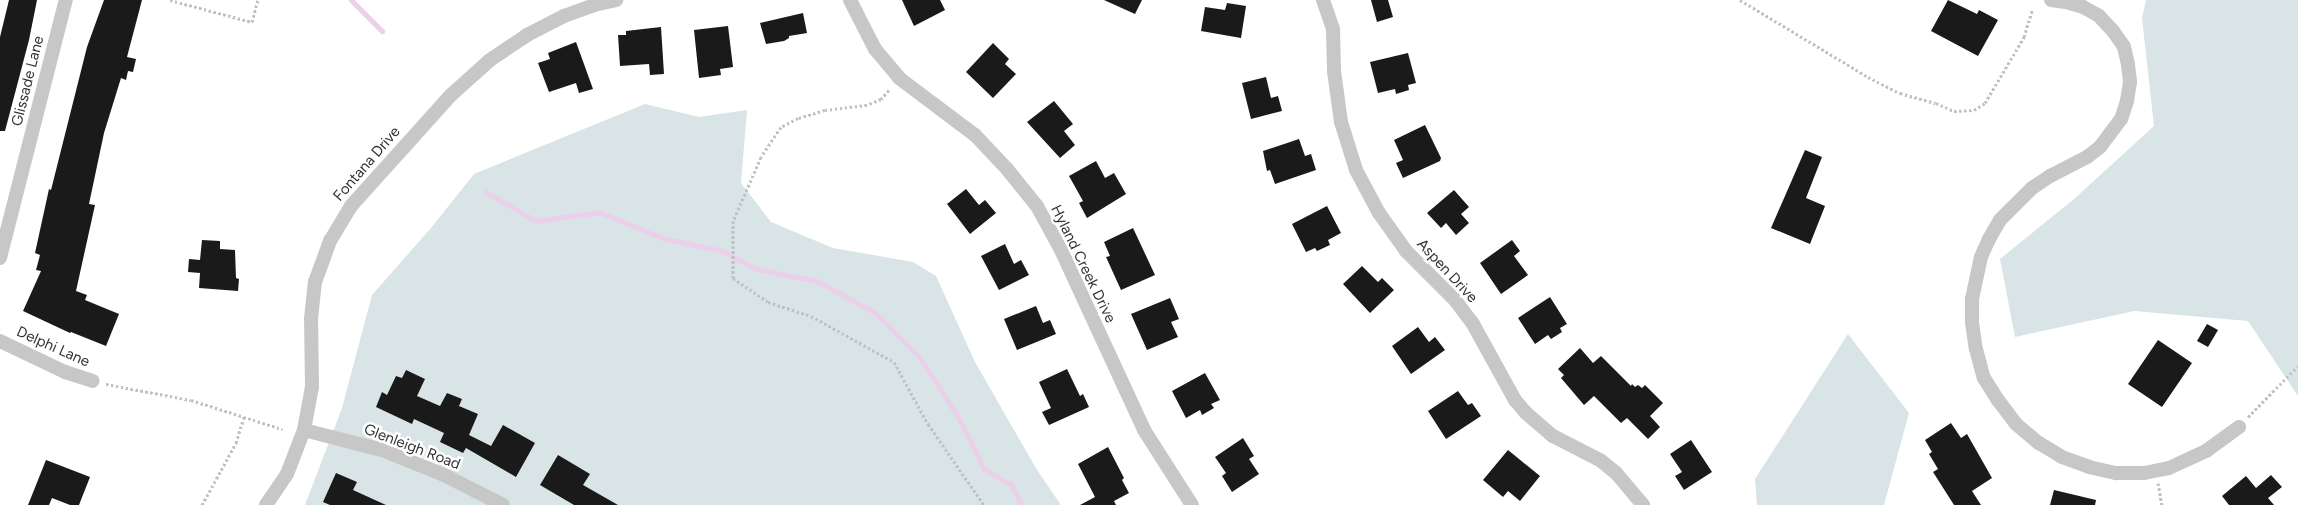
<!DOCTYPE html>
<style>
body{margin:0}
#map{position:relative;width:2298px;height:505px;overflow:hidden;background:#fff;font-family:Figtree,sans-serif}
div>[style]{position:absolute}
.green>*{inset:0;background:#d8e4e6}
.stream>*{height:5px;margin:-2.5px;padding:0 2.5px;transform-origin:2.5px;border-radius:2.5px;background:#ecd0ea}
.building>*{inset:0;background:#1a1a1a}
.path>*{height:3px;margin-top:-1.5px;transform-origin:0;background:repeating-linear-gradient(90deg,#c0c0c0 0 2.5px,transparent 0 5px)}
.minor>*{height:14px;margin:-7px;padding:0 7px;transform-origin:7px;border-radius:7px;background:#c7c7c7}
span{translate:-50% -50%;white-space:nowrap;text-align:center;line-height:1.15;-webkit-text-stroke:5px #fff;paint-order:stroke}
.street-label{font-size:15px;color:#333}
</style>
<div id="map">
<div class="green">
<div style="clip-path:polygon(2146px 0,2298px 0,2298px 396px,2248px 321px,2134px 311px,2015px 337px,2000px 259px,2074px 199px,2154px 126px,2142px 18px)"></div>
<div style="clip-path:polygon(645px 104px,699px 117px,747px 110px,741px 183px,771px 222px,833px 248px,913px 262px,936px 276px,975px 362px,1037px 470px,1061px 505px,305px 505px,342px 408px,372px 295px,431px 228px,474px 174px)"></div>
<div style="clip-path:polygon(1848px 334px,1909px 413px,1884px 505px,1757px 505px,1755px 479px)"></div>
</div>
<div class="stream">
<div style="left:351px;top:0;width:44px;rotate:45deg"></div>
<div style="left:486px;top:192px;width:58px;rotate:30.1deg"></div>
<div style="left:536px;top:221px;width:64px;rotate:-8.1deg"></div>
<div style="left:599px;top:212px;width:68px;rotate:22.4deg"></div>
<div style="left:662px;top:238px;width:62px;rotate:12deg"></div>
<div style="left:723px;top:251px;width:38px;rotate:29deg"></div>
<div style="left:756px;top:269px;width:62px;rotate:11.1deg"></div>
<div style="left:817px;top:281px;width:67px;rotate:28.5deg"></div>
<div style="left:876px;top:313px;width:63px;rotate:45.6deg"></div>
<div style="left:920px;top:358px;width:68px;rotate:57deg"></div>
<div style="left:957px;top:415px;width:60px;rotate:63.4deg"></div>
<div style="left:984px;top:469px;width:32px;rotate:30deg"></div>
<div style="left:1012px;top:485px;width:22px;rotate:66deg"></div>
</div>
<div class="building">
<div style="clip-path:polygon(9px 0,37px 0,29px 40px,5px 131px,0 131px,0 37px)"></div>
<div style="clip-path:polygon(104px 0,142px 0,127px 57px,136px 59px,133px 72px,128px 71px,126px 80px,121px 78px,104px 133px,89px 204px,95px 205px,76px 291px,87px 295px,85px 300px,119px 314px,106px 346px,71px 332px,70px 333px,23px 311px,41px 271px,36px 270px,40px 255px,35px 253px,49px 189px,51px 190px,87px 47px)"></div>
<div style="clip-path:polygon(902px 0,940px 0,945px 10px,914px 26px)"></div>
<div style="clip-path:polygon(1104px 0,1142px 0,1135px 14px)"></div>
<div style="clip-path:polygon(1371px 0,1388px 0,1393px 17px,1377px 22px)"></div>
<div style="clip-path:polygon(1948px 0,1977px 14px,1979px 10px,1998px 20px,1978px 56px,1931px 31px)"></div>
<div style="clip-path:polygon(1227px 3px,1246px 6px,1241px 38px,1201px 31px,1205px 7px,1225px 10px)"></div>
<div style="clip-path:polygon(803px 13px,807px 33px,789px 36px,789px 38px,784px 41px,766px 44px,760px 23px)"></div>
<div style="clip-path:polygon(728px 26px,733px 67px,720px 69px,721px 75px,699px 78px,694px 30px)"></div>
<div style="clip-path:polygon(661px 27px,664px 74px,650px 75px,649px 64px,620px 66px,618px 35px,626px 35px,626px 31px)"></div>
<div style="clip-path:polygon(576px 42px,593px 89px,579px 93px,576px 83px,549px 92px,538px 63px,550px 59px,548px 53px)"></div>
<div style="clip-path:polygon(993px 43px,1009px 59px,1005px 64px,1016px 74px,993px 98px,966px 72px)"></div>
<div style="clip-path:polygon(1408px 53px,1416px 83px,1408px 85px,1409px 90px,1396px 94px,1395px 89px,1378px 93px,1370px 62px)"></div>
<div style="clip-path:polygon(1266px 77px,1271px 98px,1278px 96px,1282px 111px,1251px 119px,1242px 83px)"></div>
<div style="clip-path:polygon(1054px 101px,1073px 124px,1064px 131px,1075px 145px,1060px 158px,1027px 122px)"></div>
<div style="clip-path:polygon(1425px 125px,1441px 158px,1440px 161px,1403px 178px,1396px 163px,1403px 160px,1394px 140px)"></div>
<div style="clip-path:polygon(1299px 139px,1305px 156px,1311px 154px,1316px 170px,1275px 184px,1270px 170px,1267px 171px,1263px 151px)"></div>
<div style="clip-path:polygon(1805px 150px,1822px 157px,1806px 198px,1825px 206px,1810px 244px,1771px 228px)"></div>
<div style="clip-path:polygon(1096px 161px,1105px 178px,1114px 173px,1126px 194px,1087px 218px,1079px 203px,1083px 201px,1069px 176px)"></div>
<div style="clip-path:polygon(966px 189px,979px 205px,985px 200px,996px 213px,970px 234px,947px 204px)"></div>
<div style="clip-path:polygon(1454px 190px,1469px 207px,1461px 214px,1469px 223px,1456px 235px,1446px 223px,1441px 228px,1427px 213px)"></div>
<div style="clip-path:polygon(1327px 206px,1341px 233px,1328px 240px,1330px 245px,1317px 251px,1315px 248px,1306px 252px,1292px 224px)"></div>
<div style="clip-path:polygon(1133px 228px,1155px 275px,1121px 290px,1106px 257px,1110px 256px,1104px 242px)"></div>
<div style="clip-path:polygon(202px 240px,220px 241px,220px 249px,235px 250px,236px 278px,239px 279px,238px 291px,199px 288px,200px 273px,188px 272px,189px 259px,200px 260px)"></div>
<div style="clip-path:polygon(1512px 240px,1520px 251px,1514px 256px,1528px 275px,1501px 294px,1480px 263px)"></div>
<div style="clip-path:polygon(1005px 244px,1014px 264px,1021px 260px,1029px 275px,999px 290px,981px 256px)"></div>
<div style="clip-path:polygon(1362px 266px,1378px 282px,1382px 278px,1394px 290px,1370px 313px,1343px 284px)"></div>
<div style="clip-path:polygon(1550px 297px,1567px 324px,1560px 328px,1562px 332px,1551px 339px,1548px 335px,1535px 344px,1518px 318px)"></div>
<div style="clip-path:polygon(1170px 298px,1179px 319px,1171px 322px,1178px 337px,1147px 350px,1131px 314px)"></div>
<div style="clip-path:polygon(1036px 306px,1043px 323px,1050px 320px,1056px 334px,1017px 350px,1004px 319px)"></div>
<div style="clip-path:polygon(2207px 324px,2218px 330px,2208px 347px,2197px 341px)"></div>
<div style="clip-path:polygon(1418px 327px,1429px 342px,1435px 337px,1445px 350px,1411px 374px,1392px 346px)"></div>
<div style="clip-path:polygon(2158px 340px,2192px 363px,2162px 407px,2128px 384px)"></div>
<div style="clip-path:polygon(1580px 348px,1593px 363px,1601px 356px,1631px 386px,1632px 384px,1635px 387px,1638px 385px,1642px 388px,1645px 385px,1663px 403px,1650px 416px,1660px 427px,1648px 439px,1627px 418px,1621px 423px,1594px 396px,1584px 405px,1561px 378px,1564px 375px,1558px 369px)"></div>
<div style="clip-path:polygon(1067px 369px,1080px 396px,1083px 394px,1089px 407px,1049px 425px,1042px 412px,1051px 408px,1039px 382px)"></div>
<div style="clip-path:polygon(406px 370px,425px 379px,417px 396px,440px 406px,447px 393px,462px 399px,459px 406px,478px 414px,469px 435px,491px 446px,503px 425px,535px 443px,516px 477px,466px 448px,463px 453px,440px 442px,444px 433px,414px 419px,412px 424px,376px 407px,382px 392px,387px 395px,396px 376px,402px 378px)"></div>
<div style="clip-path:polygon(1205px 373px,1220px 400px,1211px 404px,1214px 408px,1202px 415px,1200px 410px,1186px 418px,1172px 391px)"></div>
<div style="clip-path:polygon(1458px 391px,1468px 405px,1472px 403px,1481px 416px,1446px 439px,1428px 411px)"></div>
<div style="clip-path:polygon(1951px 423px,1961px 438px,1967px 434px,1992px 478px,1972px 491px,1981px 505px,1954px 505px,1933px 472px,1938px 469px,1929px 454px,1932px 452px,1925px 440px)"></div>
<div style="clip-path:polygon(1243px 438px,1254px 456px,1249px 459px,1259px 474px,1232px 492px,1222px 476px,1226px 473px,1215px 457px)"></div>
<div style="clip-path:polygon(1691px 440px,1712px 472px,1684px 490px,1675px 476px,1682px 472px,1670px 454px)"></div>
<div style="clip-path:polygon(1108px 447px,1124px 478px,1122px 480px,1129px 493px,1114px 501px,1116px 505px,1080px 505px,1095px 497px,1078px 464px)"></div>
<div style="clip-path:polygon(1508px 450px,1540px 476px,1520px 501px,1508px 491px,1503px 497px,1483px 480px)"></div>
<div style="clip-path:polygon(558px 455px,590px 474px,583px 485px,618px 505px,574px 505px,540px 485px)"></div>
<div style="clip-path:polygon(46px 460px,90px 477px,79px 505px,70px 505px,52px 498px,49px 505px,28px 505px)"></div>
<div style="clip-path:polygon(336px 473px,357px 482px,353px 490px,386px 505px,330px 505px,323px 502px)"></div>
<div style="clip-path:polygon(2271px 475px,2282px 487px,2268px 498px,2274px 505px,2229px 505px,2222px 496px,2246px 476px,2256px 488px)"></div>
<div style="clip-path:polygon(2054px 490px,2096px 500px,2095px 505px,2050px 505px)"></div>
</div>
<div class="path">
<div style="left:170px;top:0;width:85px;rotate:15deg"></div>
<div style="left:252px;top:22px;width:23px;rotate:-75deg"></div>
<div style="left:1740px;top:0;width:149px;rotate:31deg"></div>
<div style="left:1868px;top:77px;width:36px;rotate:27deg"></div>
<div style="left:1900px;top:93px;width:37px;rotate:16deg"></div>
<div style="left:1936px;top:103px;width:20px;rotate:24deg"></div>
<div style="left:1954px;top:111px;width:20px;rotate:-3deg"></div>
<div style="left:1974px;top:110px;width:13px;rotate:-32deg"></div>
<div style="left:1985px;top:103px;width:77px;rotate:-59.4deg"></div>
<div style="left:2024px;top:37px;width:28px;rotate:-73deg"></div>
<div style="left:889px;top:90px;width:12px;rotate:132deg"></div>
<div style="left:881px;top:99px;width:15px;rotate:157deg"></div>
<div style="left:867px;top:105px;width:42px;rotate:173.2deg"></div>
<div style="left:825px;top:110px;width:28px;rotate:163deg"></div>
<div style="left:798px;top:118px;width:19px;rotate:152deg"></div>
<div style="left:781px;top:127px;width:36px;rotate:124deg"></div>
<div style="left:761px;top:157px;width:70px;rotate:113.6deg"></div>
<div style="left:733px;top:221px;width:57px;rotate:90deg"></div>
<div style="left:733px;top:278px;width:42px;rotate:34.4deg"></div>
<div style="left:768px;top:302px;width:45px;rotate:18deg"></div>
<div style="left:811px;top:316px;width:95px;rotate:29deg"></div>
<div style="left:894px;top:362px;width:71px;rotate:61.3deg"></div>
<div style="left:928px;top:424px;width:98px;rotate:55.3deg"></div>
<div style="left:106px;top:384px;width:86px;rotate:10.7deg"></div>
<div style="left:191px;top:400px;width:96px;rotate:17.7deg"></div>
<div style="left:2248px;top:417px;width:71px;rotate:-45.6deg"></div>
<div style="left:2158px;top:483px;width:22px;rotate:80deg"></div>
<div style="left:202px;top:505px;width:71px;rotate:-61.3deg"></div>
<div style="left:236px;top:443px;width:28px;rotate:-73deg"></div>
</div>
<div class="minor">
<div style="left:850px;top:0;width:55px;rotate:63deg"></div>
<div style="left:875px;top:49px;width:38px;rotate:50deg"></div>
<div style="left:899px;top:78px;width:95px;rotate:36.9deg"></div>
<div style="left:975px;top:135px;width:47px;rotate:46.7deg"></div>
<div style="left:1007px;top:169px;width:48px;rotate:51deg"></div>
<div style="left:1037px;top:206px;width:50px;rotate:61.4deg"></div>
<div style="left:1061px;top:250px;width:198px;rotate:65.2deg"></div>
<div style="left:1144px;top:430px;width:89px;rotate:57.4deg"></div>
<div style="left:1323px;top:0;width:31px;rotate:71deg"></div>
<div style="left:1333px;top:29px;width:42px;rotate:88.6deg"></div>
<div style="left:1334px;top:71px;width:51px;rotate:82.2deg"></div>
<div style="left:1341px;top:122px;width:50px;rotate:72.6deg"></div>
<div style="left:1356px;top:170px;width:49px;rotate:61.9deg"></div>
<div style="left:1379px;top:213px;width:47px;rotate:54.6deg"></div>
<div style="left:1406px;top:251px;width:69px;rotate:45deg"></div>
<div style="left:1455px;top:300px;width:30px;rotate:53deg"></div>
<div style="left:1473px;top:324px;width:87px;rotate:61.1deg"></div>
<div style="left:1515px;top:400px;width:16px;rotate:50deg"></div>
<div style="left:1525px;top:412px;width:37px;rotate:41deg"></div>
<div style="left:1553px;top:436px;width:53px;rotate:27.1deg"></div>
<div style="left:1600px;top:460px;width:21px;rotate:39deg"></div>
<div style="left:1616px;top:473px;width:42px;rotate:49.8deg"></div>
<div style="left:2051px;top:0;width:15px;rotate:8deg"></div>
<div style="left:2066px;top:2px;width:18px;rotate:16deg"></div>
<div style="left:2083px;top:7px;width:18px;rotate:29deg"></div>
<div style="left:2099px;top:16px;width:21px;rotate:47deg"></div>
<div style="left:2113px;top:31px;width:19px;rotate:55deg"></div>
<div style="left:2124px;top:47px;width:18px;rotate:77deg"></div>
<div style="left:2128px;top:65px;width:17px;rotate:83deg"></div>
<div style="left:2130px;top:82px;width:19px;rotate:99deg"></div>
<div style="left:2127px;top:101px;width:19px;rotate:108deg"></div>
<div style="left:2121px;top:119px;width:35px;rotate:127deg"></div>
<div style="left:2100px;top:147px;width:16px;rotate:142deg"></div>
<div style="left:2087px;top:157px;width:42px;rotate:152.8deg"></div>
<div style="left:2050px;top:176px;width:22px;rotate:146deg"></div>
<div style="left:2032px;top:188px;width:45px;rotate:135deg"></div>
<div style="left:2000px;top:220px;width:22px;rotate:120deg"></div>
<div style="left:1989px;top:239px;width:20px;rotate:114deg"></div>
<div style="left:1981px;top:257px;width:43px;rotate:102.1deg"></div>
<div style="left:1972px;top:299px;width:23px;rotate:90deg"></div>
<div style="left:1972px;top:322px;width:27px;rotate:82deg"></div>
<div style="left:1976px;top:349px;width:30px;rotate:75deg"></div>
<div style="left:1984px;top:378px;width:26px;rotate:58deg"></div>
<div style="left:1998px;top:400px;width:30px;rotate:53deg"></div>
<div style="left:2016px;top:424px;width:30px;rotate:40deg"></div>
<div style="left:2039px;top:443px;width:27px;rotate:31deg"></div>
<div style="left:2062px;top:457px;width:29px;rotate:20deg"></div>
<div style="left:2089px;top:467px;width:28px;rotate:13deg"></div>
<div style="left:2116px;top:473px;width:28px"></div>
<div style="left:2144px;top:473px;width:25px;rotate:-11deg"></div>
<div style="left:2169px;top:468px;width:41px;rotate:-24.7deg"></div>
<div style="left:2206px;top:451px;width:41px;rotate:-36deg"></div>
<div style="left:0;top:258px;width:266px;rotate:-75.7deg"></div>
<div style="left:0;top:341px;width:72px;rotate:25.5deg"></div>
<div style="left:65px;top:372px;width:29px;rotate:18deg"></div>
<div style="left:304px;top:430px;width:81px;rotate:14.4deg"></div>
<div style="left:382px;top:450px;width:65px;rotate:21.8deg"></div>
<div style="left:442px;top:474px;width:68px;rotate:26.9deg"></div>
<div style="left:266px;top:505px;width:37px;rotate:-56deg"></div>
<div style="left:287px;top:474px;width:47px;rotate:-68.9deg"></div>
<div style="left:304px;top:430px;width:44px;rotate:-79.5deg"></div>
<div style="left:312px;top:387px;width:68px;rotate:-90.8deg"></div>
<div style="left:311px;top:319px;width:37px;rotate:-84deg"></div>
<div style="left:315px;top:282px;width:44px;rotate:-69.9deg"></div>
<div style="left:330px;top:241px;width:41px;rotate:-59deg"></div>
<div style="left:351px;top:206px;width:149px;rotate:-48deg"></div>
<div style="left:451px;top:95px;width:52px;rotate:-41.9deg"></div>
<div style="left:490px;top:60px;width:45px;rotate:-34deg"></div>
<div style="left:527px;top:35px;width:42px;rotate:-27.2deg"></div>
<div style="left:564px;top:16px;width:32px;rotate:-20deg"></div>
<div style="left:594px;top:5px;width:23px;rotate:-13deg"></div>
</div>
<div class="street-label">
<span style="left:28px;top:81px;rotate:-76deg">Glissade Lane</span>
<span style="left:367px;top:164px;rotate:-49deg">Fontana Drive</span>
<span style="left:1083px;top:264px;rotate:64deg">Hyland Creek Drive</span>
<span style="left:1447px;top:271px;rotate:47deg">Aspen Drive</span>
<span style="left:53px;top:347px;rotate:24deg">Delphi Lane</span>
<span style="left:412px;top:447px;rotate:21deg">Glenleigh Road</span>
</div>
</div>
